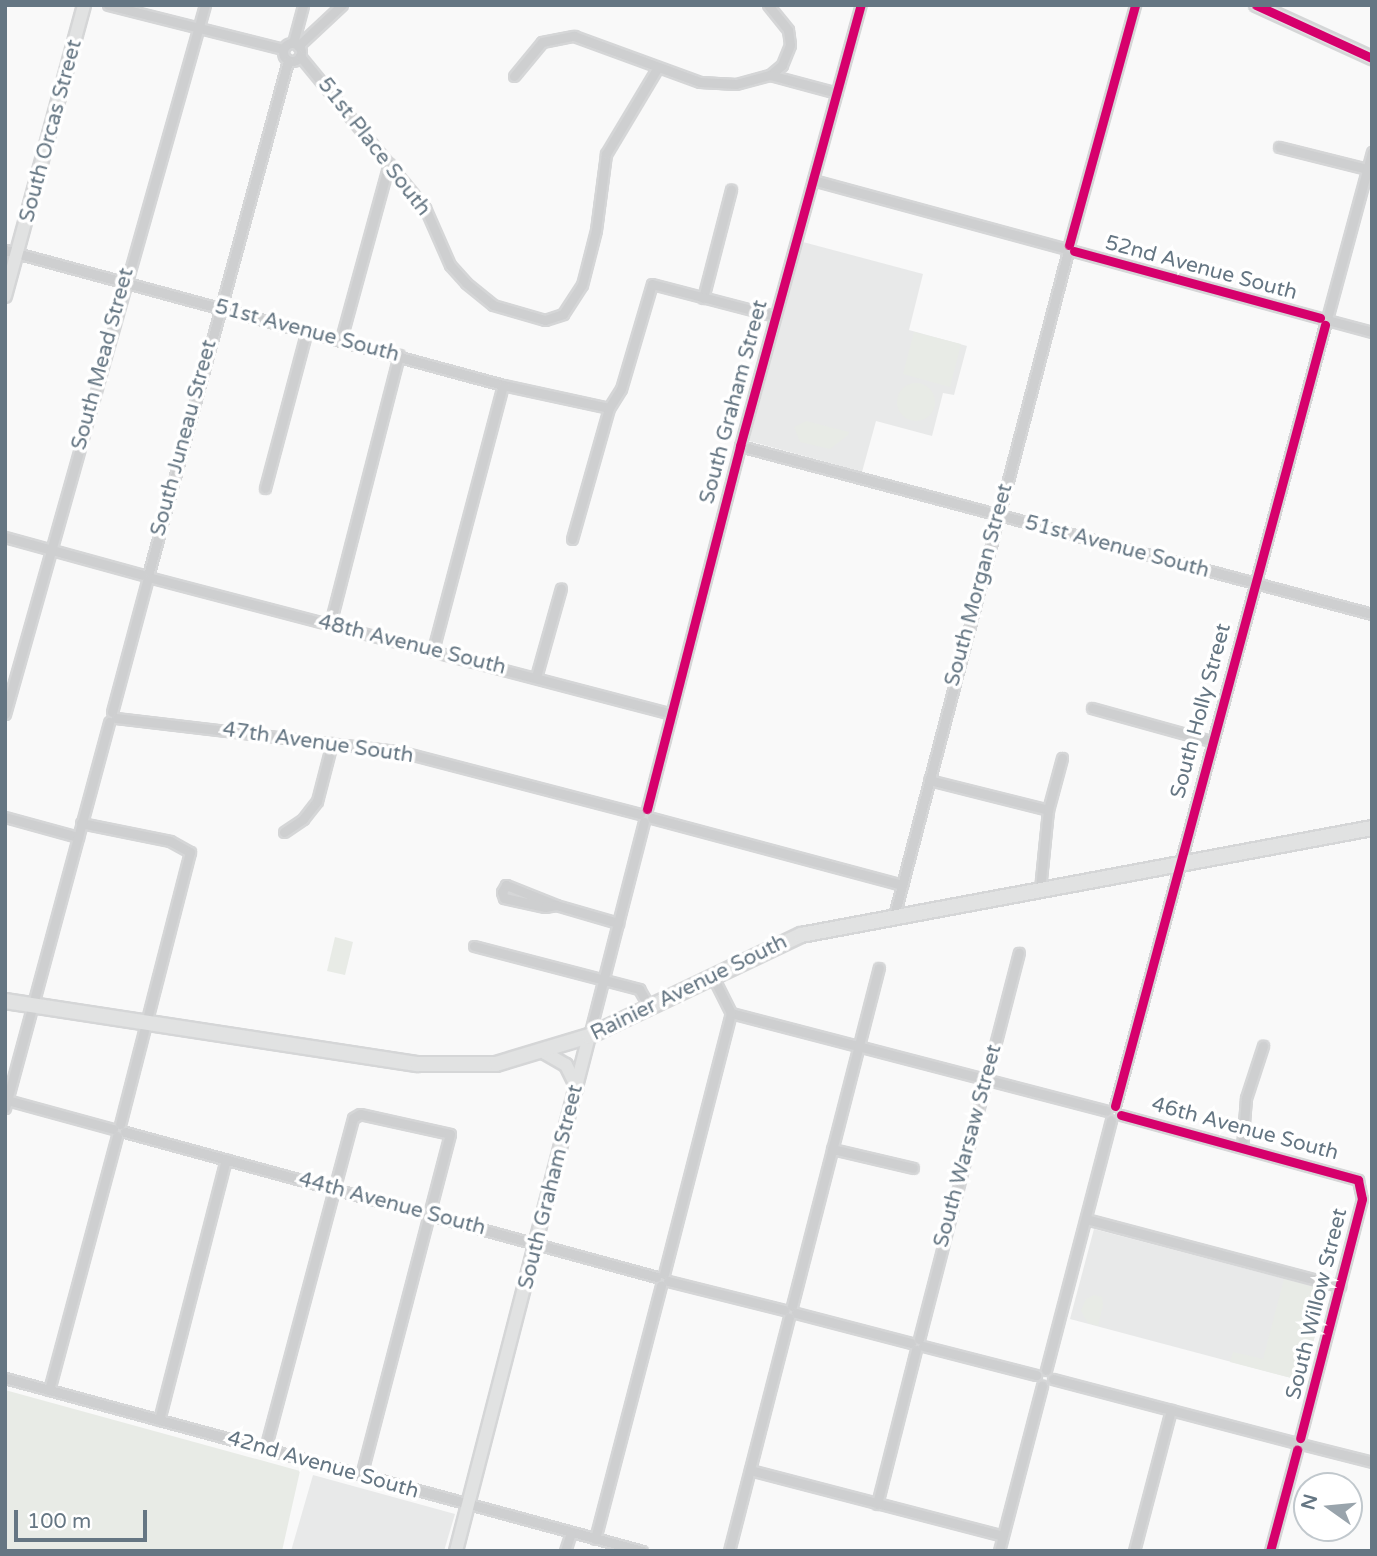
<!DOCTYPE html>
<style>
body{margin:0}
#map{position:relative;width:1377px;height:1556px;overflow:hidden;background:#f9f9f9;font-family:"Varela Round",sans-serif}
div>[style]{position:absolute}
.built>*{inset:0;background:#e8e9e9}
.green>*{inset:0;background:#e8ebe6}
.round{border-radius:50%}
.roads{filter:drop-shadow(2px 0 #d5d6d7) drop-shadow(-2px 0 #d5d6d7) drop-shadow(0 2px #d5d6d7) drop-shadow(0 -2px #d5d6d7)}
.street>*{height:9px;margin:-4.5px;padding:0 4.5px;transform-origin:4.5px;border-radius:4.5px;background:#cecfd0}
.street>.ring{margin:-4.5px;padding:0;box-sizing:content-box;background:none;border:9px solid #cecfd0;border-radius:50%}
.secondary>*{height:12px;margin:-6px;padding:0 6px;transform-origin:6px;border-radius:6px;background:#e1e2e2}
.primary>*{height:14px;margin:-7px;padding:0 7px;transform-origin:7px;border-radius:7px;background:#e1e2e2}
.cycleway>*{height:9px;margin:-4.5px;padding:0 4.5px;transform-origin:4.5px;border-radius:4.5px;background:#d6006c}
span{translate:-50% -50%;white-space:nowrap;text-align:center;line-height:1.15;-webkit-text-stroke:7px #fff;paint-order:stroke}
.street-label{font-size:21px;color:#657683}
.frame{position:absolute;inset:0;border:7px solid #657683;pointer-events:none}
.north{position:absolute;left:1293px;top:1472px;width:70px;height:70px;box-sizing:border-box;background:#fff;border:2px solid #c1c8cd;border-radius:50%;rotate:285deg;font-size:19px;font-weight:700;line-height:28px;text-align:center;color:#657683}
.north::after{content:'';display:block;margin:auto;width:24px;height:32px;background:#99a4ac;clip-path:polygon(50% 0,100% 100%,50% 72%,0 100%)}
.scale{position:absolute;left:14px;top:1510px;width:133px;height:32px;box-sizing:border-box;border:4px solid #657683;border-top:0;padding-left:9px;font-size:21px;line-height:24px;white-space:nowrap;color:#657683;-webkit-text-stroke:5px #fff;paint-order:stroke}
</style>
<div id="map">
<div class="built">
<div style="clip-path:polygon(803px 242px,923px 274px,909px 330px,967px 346px,954px 395px,943px 393px,932px 436px,876px 421px,862px 472px,749px 441px)"></div>
<div style="clip-path:polygon(1094px 1229px,1327px 1290px,1303px 1381px,1070px 1319px)"></div>
<div style="clip-path:polygon(313px 1475px,455px 1514px,444px 1551px,291px 1551px)"></div>
</div>
<div class="green">
<div style="clip-path:polygon(914px 332px,961px 344px,950px 387px,903px 374px)"></div>
<div class="round" style="left:897px;top:383px;width:38px;height:38px"></div>
<div style="clip-path:polygon(806px 421px,849px 432px,848px 435px,830px 449px,800px 442px,794px 427px)"></div>
<div style="clip-path:polygon(335px 937px,353px 942px,345px 975px,327px 971px)"></div>
<div style="clip-path:polygon(1284px 1279px,1327px 1290px,1303px 1381px,1230px 1362px,1233px 1352px,1263px 1359px)"></div>
<div style="clip-path:polygon(1094px 1295px,1102px 1297px,1103px 1305px,1098px 1326px,1088px 1323px,1081px 1311px,1086px 1299px)"></div>
<div style="clip-path:polygon(5px 1390px,300px 1471px,282px 1551px,5px 1551px)"></div>
</div>
<div class="roads">
<div class="street">
<div style="left:108px;top:5px;width:180px;rotate:14.1deg"></div>
<div style="left:768px;top:5px;width:32px;rotate:51deg"></div>
<div style="left:788px;top:30px;width:15px;rotate:82deg"></div>
<div style="left:790px;top:45px;width:22px;rotate:112deg"></div>
<div style="left:782px;top:65px;width:16px;rotate:140deg"></div>
<div class="ring" style="left:283px;top:43px;width:9px;height:9px"></div>
<div style="left:293px;top:43px;width:39px;rotate:-75deg"></div>
<div style="left:298px;top:46px;width:60px;rotate:-43deg"></div>
<div style="left:300px;top:56px;width:197px;rotate:50.6deg"></div>
<div style="left:425px;top:208px;width:62px;rotate:66.3deg"></div>
<div style="left:450px;top:265px;width:24px;rotate:48deg"></div>
<div style="left:466px;top:283px;width:35px;rotate:39deg"></div>
<div style="left:493px;top:305px;width:54px;rotate:16.1deg"></div>
<div style="left:545px;top:320px;width:19px;rotate:-18deg"></div>
<div style="left:563px;top:314px;width:35px;rotate:-57deg"></div>
<div style="left:582px;top:285px;width:57px;rotate:-75.7deg"></div>
<div style="left:596px;top:230px;width:77px;rotate:-82.5deg"></div>
<div style="left:606px;top:154px;width:101px;rotate:-59.1deg"></div>
<div style="left:514px;top:76px;width:44px;rotate:-50.5deg"></div>
<div style="left:542px;top:42px;width:33px;rotate:-11deg"></div>
<div style="left:574px;top:36px;width:134px;rotate:20.1deg"></div>
<div style="left:700px;top:82px;width:36px;rotate:3deg"></div>
<div style="left:736px;top:84px;width:35px;rotate:-15deg"></div>
<div style="left:770px;top:75px;width:69px;rotate:15deg"></div>
<div style="left:1279px;top:147px;width:91px;rotate:14deg"></div>
<div style="left:813px;top:180px;width:259px;rotate:15.2deg"></div>
<div style="left:1069px;top:245px;width:249px;rotate:-74.6deg"></div>
<div style="left:5px;top:250px;width:516px;rotate:15.17deg"></div>
<div style="left:503px;top:385px;width:108px;rotate:12.2deg"></div>
<div style="left:1074px;top:251px;width:255px;rotate:15.2deg"></div>
<div style="left:703px;top:298px;width:112px;rotate:-75.5deg"></div>
<div style="left:1328px;top:315px;width:169px;rotate:-74.9deg"></div>
<div style="left:1331px;top:321px;width:42px;rotate:15deg"></div>
<div style="left:341px;top:339px;width:182px;rotate:-74.7deg"></div>
<div style="left:740px;top:446px;width:654px;rotate:14.89deg"></div>
<div style="left:265px;top:488px;width:163px;rotate:-75.1deg"></div>
<div style="left:5px;top:537px;width:143px;rotate:15.4deg"></div>
<div style="left:572px;top:539px;width:136px;rotate:-74.2deg"></div>
<div style="left:609px;top:408px;width:22px;rotate:-58deg"></div>
<div style="left:621px;top:389px;width:109px;rotate:-73.6deg"></div>
<div style="left:652px;top:284px;width:127px;rotate:14.6deg"></div>
<div style="left:149px;top:572px;width:530px;rotate:-74.78deg"></div>
<div style="left:152px;top:578px;width:537px;rotate:14.66deg"></div>
<div style="left:330px;top:624px;width:278px;rotate:-75.6deg"></div>
<div style="left:433px;top:650px;width:274px;rotate:-75.2deg"></div>
<div style="left:536px;top:677px;width:92px;rotate:-74.3deg"></div>
<div style="left:1092px;top:708px;width:123px;rotate:15.5deg"></div>
<div style="left:112px;top:712px;width:136px;rotate:-75deg"></div>
<div style="left:5px;top:714px;width:737px;rotate:-74.25deg"></div>
<div style="left:116px;top:718px;width:284px;rotate:6.7deg"></div>
<div style="left:398px;top:751px;width:250px;rotate:14.6deg"></div>
<div style="left:929px;top:780px;width:123px;rotate:14.1deg"></div>
<div style="left:647px;top:809px;width:375px;rotate:-75.6deg"></div>
<div style="left:740px;top:446px;width:457px;rotate:-74.7deg"></div>
<div style="left:5px;top:817px;width:76px;rotate:15.3deg"></div>
<div style="left:652px;top:818px;width:259px;rotate:15deg"></div>
<div style="left:81px;top:823px;width:91px;rotate:11.4deg"></div>
<div style="left:170px;top:841px;width:23px;rotate:29deg"></div>
<div style="left:190px;top:852px;width:281px;rotate:104.4deg"></div>
<div style="left:284px;top:832px;width:23px;rotate:-34deg"></div>
<div style="left:303px;top:819px;width:23px;rotate:-52deg"></div>
<div style="left:317px;top:801px;width:60px;rotate:-75.5deg"></div>
<div style="left:1040px;top:889px;width:79px;rotate:-84.2deg"></div>
<div style="left:1048px;top:810px;width:54px;rotate:-74.9deg"></div>
<div style="left:556px;top:905px;width:54px;rotate:-158.2deg"></div>
<div style="left:506px;top:885px;width:8px;rotate:120deg"></div>
<div style="left:502px;top:892px;width:6px;rotate:72deg"></div>
<div style="left:504px;top:898px;width:42px;rotate:12.4deg"></div>
<div style="left:545px;top:907px;width:11px;rotate:-10deg"></div>
<div style="left:556px;top:905px;width:65px;rotate:16.2deg"></div>
<div style="left:894px;top:916px;width:683px;rotate:-75.33deg"></div>
<div style="left:474px;top:946px;width:171px;rotate:14.6deg"></div>
<div style="left:639px;top:989px;width:22px;rotate:60deg"></div>
<div style="left:731px;top:1013px;width:388px;rotate:14.6deg"></div>
<div style="left:589px;top:1036px;width:221px;rotate:-75.6deg"></div>
<div style="left:7px;top:1100px;width:110px;rotate:15.3deg"></div>
<div style="left:1115px;top:1106px;width:809px;rotate:-74.95deg"></div>
<div style="left:5px;top:1108px;width:400px;rotate:-74.9deg"></div>
<div style="left:1121px;top:1115px;width:246px;rotate:15.3deg"></div>
<div style="left:1358px;top:1180px;width:19px;rotate:78deg"></div>
<div style="left:1362px;top:1199px;width:247px;rotate:104.5deg"></div>
<div style="left:125px;top:1132px;width:551px;rotate:15.25deg"></div>
<div style="left:1242px;top:1147px;width:49px;rotate:-85.3deg"></div>
<div style="left:1246px;top:1098px;width:55px;rotate:-71.9deg"></div>
<div style="left:832px;top:1149px;width:83px;rotate:13.2deg"></div>
<div style="left:1086px;top:1219px;width:263px;rotate:14.8deg"></div>
<div style="left:664px;top:1274px;width:269px;rotate:-75.6deg"></div>
<div style="left:731px;top:1013px;width:42px;rotate:-116.6deg"></div>
<div style="left:668px;top:1281px;width:120px;rotate:14deg"></div>
<div style="left:792px;top:1306px;width:349px;rotate:-75.6deg"></div>
<div style="left:796px;top:1313px;width:119px;rotate:14.6deg"></div>
<div style="left:919px;top:1339px;width:399px;rotate:-75.5deg"></div>
<div style="left:923px;top:1346px;width:117px;rotate:14.4deg"></div>
<div style="left:1046px;top:1370px;width:258px;rotate:-75.4deg"></div>
<div style="left:5px;top:1378px;width:660px;rotate:15.19deg"></div>
<div style="left:1053px;top:1379px;width:248px;rotate:14.7deg"></div>
<div style="left:49px;top:1390px;width:263px;rotate:-75deg"></div>
<div style="left:159px;top:1420px;width:269px;rotate:-75.6deg"></div>
<div style="left:1305px;top:1445px;width:69px;rotate:14.2deg"></div>
<div style="left:265px;top:1449px;width:342px;rotate:-75.1deg"></div>
<div style="left:353px;top:1118px;width:8px;rotate:-30deg"></div>
<div style="left:360px;top:1114px;width:92px;rotate:12.5deg"></div>
<div style="left:450px;top:1134px;width:352px;rotate:104.6deg"></div>
<div style="left:750px;top:1470px;width:261px;rotate:14.6deg"></div>
<div style="left:877px;top:1504px;width:159px;rotate:-75.8deg"></div>
<div style="left:595px;top:1539px;width:262px;rotate:-75.4deg"></div>
<div style="left:565px;top:1551px;width:19px;rotate:-72deg"></div>
<div style="left:729px;top:1551px;width:241px;rotate:-75.6deg"></div>
<div style="left:999px;top:1551px;width:171px;rotate:-75.4deg"></div>
<div style="left:1134px;top:1551px;width:146px;rotate:-75.3deg"></div>
<div style="left:1270px;top:1551px;width:105px;rotate:-75deg"></div>
</div>
<div class="secondary">
<div style="left:1256px;top:5px;width:128px;rotate:24.6deg"></div>
<div style="left:5px;top:296px;width:302px;rotate:-74.8deg"></div>
<div style="left:545px;top:1053px;width:24px;rotate:30deg"></div>
<div style="left:566px;top:1065px;width:25px;rotate:64deg"></div>
<div style="left:456px;top:1551px;width:532px;rotate:-75.52deg"></div>
</div>
<div class="primary">
<div style="left:5px;top:1001px;width:418px;rotate:8.7deg"></div>
<div style="left:418px;top:1064px;width:78px"></div>
<div style="left:496px;top:1064px;width:97px;rotate:-16.8deg"></div>
<div style="left:589px;top:1036px;width:235px;rotate:-25.5deg"></div>
<div style="left:801px;top:935px;width:581px;rotate:-10.61deg"></div>
</div>
</div>
<div class="cycleway">
<div style="left:1256px;top:5px;width:128px;rotate:24.6deg"></div>
<div style="left:1069px;top:245px;width:249px;rotate:-74.6deg"></div>
<div style="left:1074px;top:251px;width:255px;rotate:15.2deg"></div>
<div style="left:647px;top:809px;width:375px;rotate:-75.6deg"></div>
<div style="left:740px;top:446px;width:457px;rotate:-74.7deg"></div>
<div style="left:1115px;top:1106px;width:809px;rotate:-74.95deg"></div>
<div style="left:1121px;top:1115px;width:246px;rotate:15.3deg"></div>
<div style="left:1358px;top:1180px;width:19px;rotate:78deg"></div>
<div style="left:1362px;top:1199px;width:247px;rotate:104.5deg"></div>
<div style="left:1270px;top:1551px;width:105px;rotate:-75deg"></div>
</div>
<div class="street-label">
<span style="left:51px;top:131px;rotate:-75deg">South Orcas Street</span>
<span style="left:374px;top:147px;rotate:52deg">51st Place South</span>
<span style="left:1201px;top:268px;rotate:15deg">52nd Avenue South</span>
<span style="left:307px;top:331px;rotate:15deg">51st Avenue South</span>
<span style="left:103px;top:359px;rotate:-75deg">South Mead Street</span>
<span style="left:734px;top:402px;rotate:-75deg">South Graham Street</span>
<span style="left:184px;top:438px;rotate:-75deg">South Juneau Street</span>
<span style="left:1117px;top:547px;rotate:15deg">51st Avenue South</span>
<span style="left:979px;top:585px;rotate:-75deg">South Morgan Street</span>
<span style="left:412px;top:645px;rotate:14deg">48th Avenue South</span>
<span style="left:1201px;top:711px;rotate:-75deg">South Holly Street</span>
<span style="left:318px;top:743px;rotate:8deg">47th Avenue South</span>
<span style="left:689px;top:988px;rotate:-26deg">Rainier Avenue South</span>
<span style="left:1245px;top:1129px;rotate:15deg">46th Avenue South</span>
<span style="left:968px;top:1146px;rotate:-75deg">South Warsaw Street</span>
<span style="left:551px;top:1187px;rotate:-76deg">South Graham Street</span>
<span style="left:392px;top:1204px;rotate:15deg">44th Avenue South</span>
<span style="left:1317px;top:1304px;rotate:-76deg">South Willow Street</span>
<span style="left:323px;top:1465px;rotate:16deg">42nd Avenue South</span>
</div>
<div class="frame"></div>
<div class="north">N</div>
<div class="scale">100 m</div>
</div>
